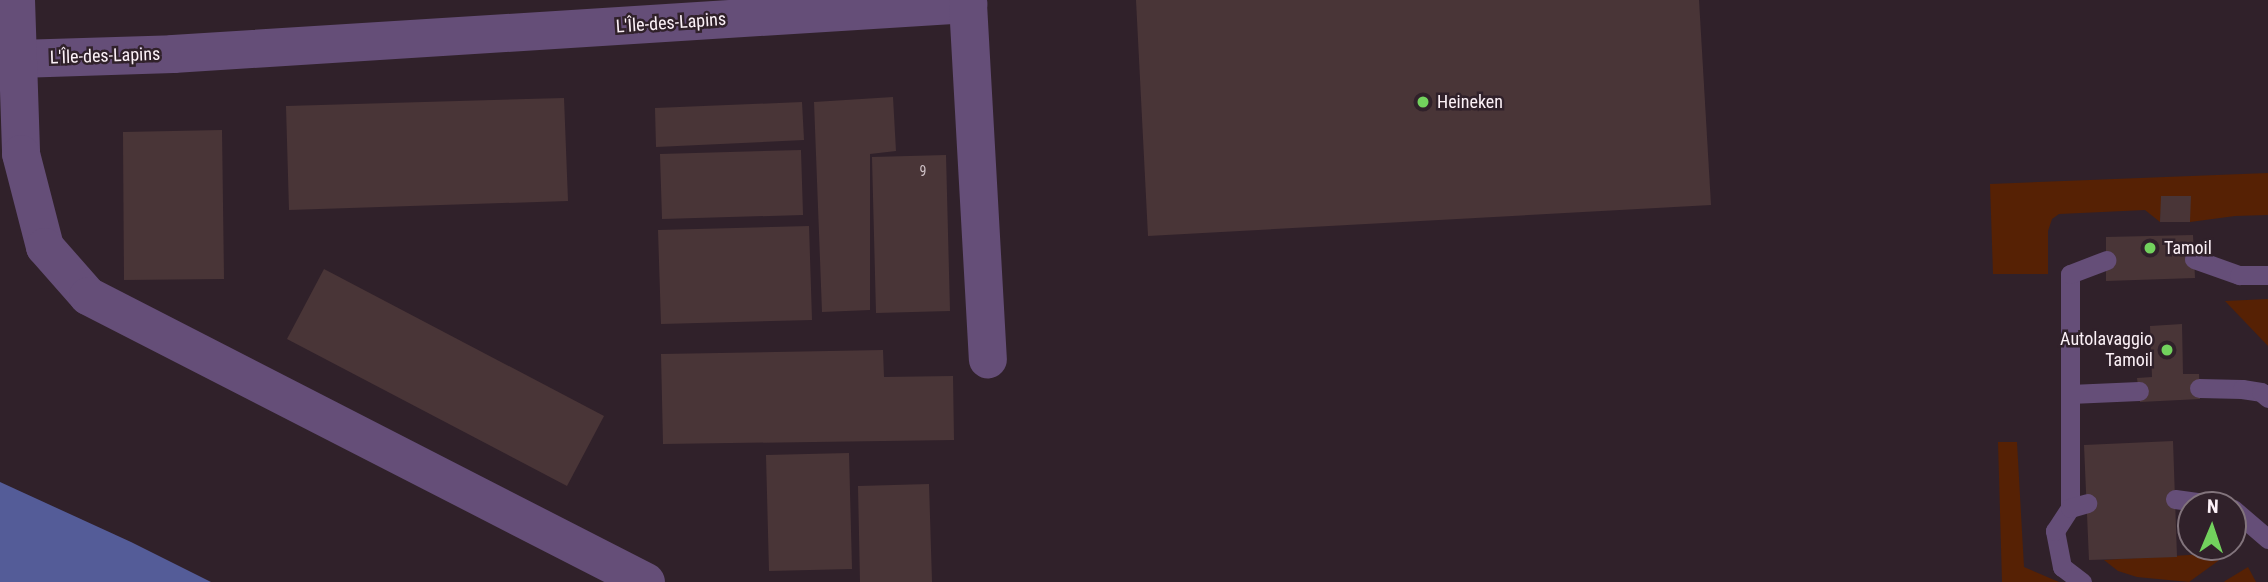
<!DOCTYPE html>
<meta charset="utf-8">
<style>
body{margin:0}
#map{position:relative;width:2268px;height:582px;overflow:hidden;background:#30212a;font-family:"Roboto Condensed",sans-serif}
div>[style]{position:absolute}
.green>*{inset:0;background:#562104}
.water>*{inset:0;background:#545c98}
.building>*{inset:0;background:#493537}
.service>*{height:19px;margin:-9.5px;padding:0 9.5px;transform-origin:9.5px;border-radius:9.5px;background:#654e78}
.minor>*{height:38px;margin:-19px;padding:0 19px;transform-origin:19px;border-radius:19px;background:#654e78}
.tertiary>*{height:38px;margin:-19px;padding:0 19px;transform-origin:19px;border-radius:19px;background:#654e78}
.dots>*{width:19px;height:19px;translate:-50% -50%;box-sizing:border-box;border:4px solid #30212a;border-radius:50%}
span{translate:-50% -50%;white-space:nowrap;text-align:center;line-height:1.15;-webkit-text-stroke:5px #30212a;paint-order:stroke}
.number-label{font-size:14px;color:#cfc2c7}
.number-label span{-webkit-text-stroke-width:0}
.street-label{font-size:18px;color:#fcf1f7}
.poi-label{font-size:18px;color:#fcf1f7}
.left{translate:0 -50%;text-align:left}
.right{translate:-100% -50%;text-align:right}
.north{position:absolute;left:2177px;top:491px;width:70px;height:70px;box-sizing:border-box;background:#30212a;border:2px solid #82747c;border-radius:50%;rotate:2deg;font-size:19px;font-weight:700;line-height:28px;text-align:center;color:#fcf1f7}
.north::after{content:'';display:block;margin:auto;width:24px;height:32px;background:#72d25d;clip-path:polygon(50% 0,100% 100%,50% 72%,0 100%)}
</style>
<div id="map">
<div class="green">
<div style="clip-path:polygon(2268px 173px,2268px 215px,2235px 216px,2190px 222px,2190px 197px,2162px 196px,2160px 222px,2145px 210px,2059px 214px,2052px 219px,2048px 231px,2048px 274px,1993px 274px,1990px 184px)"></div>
<div style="clip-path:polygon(2268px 299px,2268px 346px,2225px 301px)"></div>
<div style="clip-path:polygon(1998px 442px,2017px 442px,2024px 567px,2059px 582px,2002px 582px)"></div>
<div style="clip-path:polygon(2223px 553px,2218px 561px,2189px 582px,2137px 577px,2118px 571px,2104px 560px)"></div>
<div style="clip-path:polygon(2248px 567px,2256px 582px,2224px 582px,2225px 581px)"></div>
</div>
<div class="water">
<div style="clip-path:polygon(0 482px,131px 542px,211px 582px,0 582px)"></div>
</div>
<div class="building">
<div style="clip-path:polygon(1136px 0,1699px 0,1711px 205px,1148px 236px)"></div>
<div style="clip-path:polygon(893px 97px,896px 151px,870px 154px,870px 310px,822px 312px,814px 102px)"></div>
<div style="clip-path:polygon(564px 98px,568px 201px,289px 210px,286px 106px)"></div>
<div style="clip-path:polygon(802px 102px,804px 140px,656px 147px,655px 108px)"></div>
<div style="clip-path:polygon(222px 130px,224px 279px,124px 280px,123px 132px)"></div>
<div style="clip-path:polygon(801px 150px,803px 215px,662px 219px,660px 154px)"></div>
<div style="clip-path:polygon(946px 155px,950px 311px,876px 313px,872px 157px)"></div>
<div style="clip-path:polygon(2161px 196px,2191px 196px,2190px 222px,2160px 222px)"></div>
<div style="clip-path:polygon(809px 226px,812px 320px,661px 324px,658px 230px)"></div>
<div style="clip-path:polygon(2193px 235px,2195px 278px,2106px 281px,2106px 237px)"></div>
<div style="clip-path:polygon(324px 269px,604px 416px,567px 486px,287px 339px)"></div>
<div style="clip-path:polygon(2182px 324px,2183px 374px,2199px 374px,2200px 399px,2140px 402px,2137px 378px,2152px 377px,2150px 326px)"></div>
<div style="clip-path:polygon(883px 350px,884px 377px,953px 376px,954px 440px,663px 444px,661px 354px)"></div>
<div style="clip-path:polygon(2173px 441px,2177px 557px,2089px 560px,2084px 445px)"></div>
<div style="clip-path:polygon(849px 453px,852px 569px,769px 571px,766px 455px)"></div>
<div style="clip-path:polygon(929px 484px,932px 582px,860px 582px,858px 486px)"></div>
</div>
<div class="service">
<div style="left:2194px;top:259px;width:48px;rotate:19.6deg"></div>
<div style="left:2239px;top:275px;width:29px"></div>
<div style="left:2199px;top:388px;width:43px;rotate:1.3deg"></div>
<div style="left:2242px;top:389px;width:19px;rotate:9deg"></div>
<div style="left:2261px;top:392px;width:9px;rotate:41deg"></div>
<div style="left:2070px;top:394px;width:69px;rotate:-2.5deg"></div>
<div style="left:2175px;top:499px;width:44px;rotate:7.8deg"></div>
<div style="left:2070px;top:508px;width:234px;rotate:-90deg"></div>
<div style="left:2070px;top:274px;width:39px;rotate:-21deg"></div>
<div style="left:2233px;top:509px;width:46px;rotate:40.6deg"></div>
<div style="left:2082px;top:582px;width:25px;rotate:-143deg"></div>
<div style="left:2062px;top:567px;width:37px;rotate:-101deg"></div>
<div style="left:2055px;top:531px;width:27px;rotate:-57deg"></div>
<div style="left:2070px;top:508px;width:18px;rotate:-16deg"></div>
</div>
<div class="minor">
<div style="left:18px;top:59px;width:155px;rotate:-1.8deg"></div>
<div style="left:173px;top:54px;width:797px;rotate:-3.6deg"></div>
<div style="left:968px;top:4px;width:356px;rotate:86.8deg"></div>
</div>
<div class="tertiary">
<div style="left:16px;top:0;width:154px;rotate:88.1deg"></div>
<div style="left:21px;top:154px;width:96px;rotate:75.5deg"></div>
<div style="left:45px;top:247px;width:65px;rotate:48.7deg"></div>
<div style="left:88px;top:296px;width:627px;rotate:27.14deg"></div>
</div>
<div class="dots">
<div style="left:1423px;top:102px;background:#72d25d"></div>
<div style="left:2150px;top:248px;background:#72d25d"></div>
<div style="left:2167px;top:350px;background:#72d25d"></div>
</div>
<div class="number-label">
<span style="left:923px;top:171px">9</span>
</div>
<div class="street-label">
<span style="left:671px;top:23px;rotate:-4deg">L'Île-des-Lapins</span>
<span style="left:105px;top:56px;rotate:-2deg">L'Île-des-Lapins</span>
</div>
<div class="poi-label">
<span class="left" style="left:1437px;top:102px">Heineken</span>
<span class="left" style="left:2164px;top:248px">Tamoil</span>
<span class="right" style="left:2153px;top:350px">Autolavaggio<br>Tamoil</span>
</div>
<div class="north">N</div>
</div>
